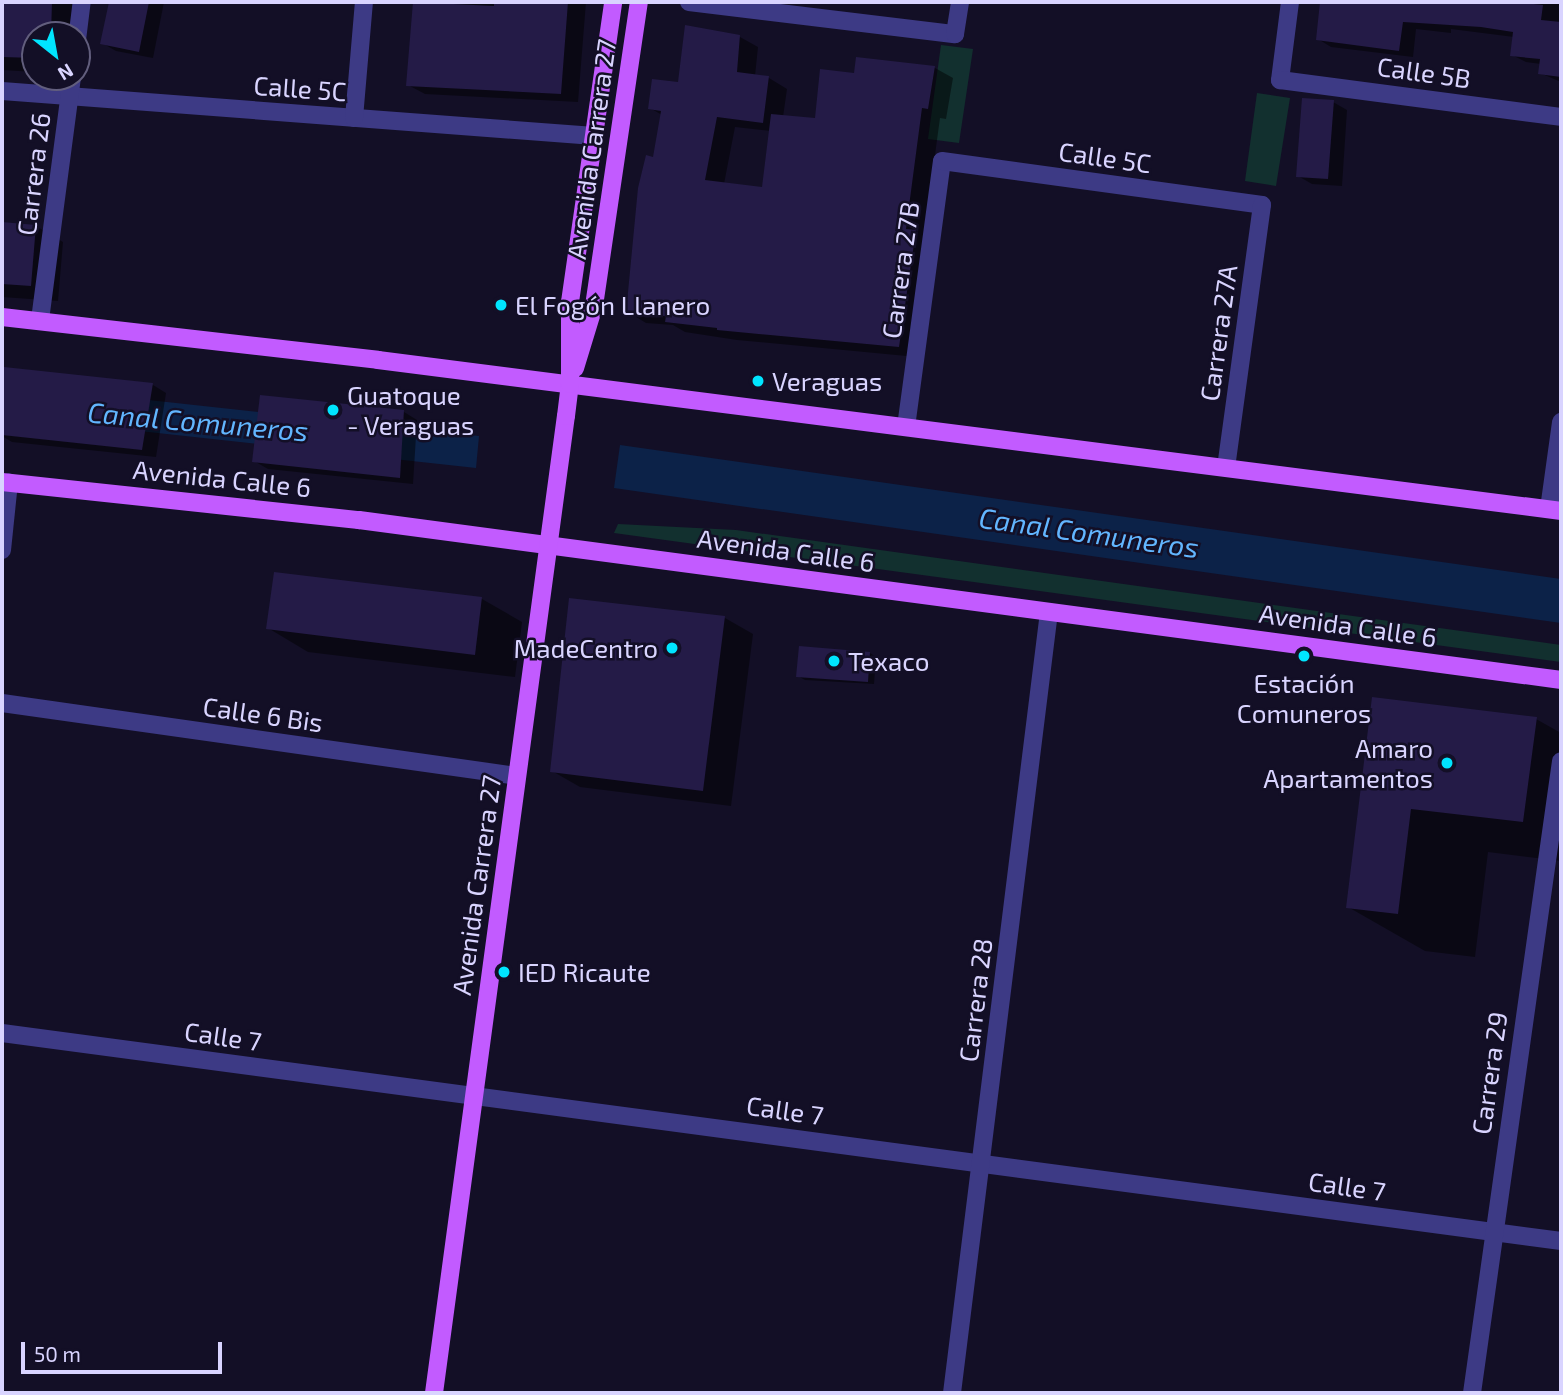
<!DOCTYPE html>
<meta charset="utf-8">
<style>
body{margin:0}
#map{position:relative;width:1563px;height:1395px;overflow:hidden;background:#130f26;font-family:"Exo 2",sans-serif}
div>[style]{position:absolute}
.green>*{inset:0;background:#12302f}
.water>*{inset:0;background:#0c2248}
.shadow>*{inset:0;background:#0007}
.building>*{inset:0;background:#241b47}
.minor>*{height:18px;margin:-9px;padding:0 9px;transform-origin:9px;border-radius:9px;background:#3d3a85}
.major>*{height:18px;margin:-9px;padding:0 9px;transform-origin:9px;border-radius:9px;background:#c25bff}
.dots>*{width:19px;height:19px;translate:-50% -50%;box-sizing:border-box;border:4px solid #130f26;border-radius:50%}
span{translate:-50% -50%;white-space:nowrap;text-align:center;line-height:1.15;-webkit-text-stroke:5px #130f26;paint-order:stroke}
.street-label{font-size:26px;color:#d9d4ff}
.poi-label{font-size:26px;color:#d9d4ff}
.left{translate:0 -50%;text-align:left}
.right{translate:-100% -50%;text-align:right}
.water-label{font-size:28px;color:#62b6ff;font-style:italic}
.frame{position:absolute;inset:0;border:4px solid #d9d4ff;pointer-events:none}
.north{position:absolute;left:21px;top:21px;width:70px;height:70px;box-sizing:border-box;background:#130f26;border:2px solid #625e7d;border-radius:50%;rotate:149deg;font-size:19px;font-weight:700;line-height:28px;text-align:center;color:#d9d4ff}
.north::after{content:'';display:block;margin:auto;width:24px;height:32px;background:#00e5ff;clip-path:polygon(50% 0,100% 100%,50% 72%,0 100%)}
.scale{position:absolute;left:21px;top:1342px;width:201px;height:32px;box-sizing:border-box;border:4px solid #d9d4ff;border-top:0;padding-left:9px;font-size:21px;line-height:24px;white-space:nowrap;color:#d9d4ff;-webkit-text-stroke:5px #130f26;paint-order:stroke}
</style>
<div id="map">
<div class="green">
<div style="clip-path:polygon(941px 45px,973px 49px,959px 143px,928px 139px)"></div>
<div style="clip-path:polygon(1257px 93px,1290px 98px,1276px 186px,1245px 181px)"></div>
<div style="clip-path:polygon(618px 524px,736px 530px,1561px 645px,1561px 662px,614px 533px)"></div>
</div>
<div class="water">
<div style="clip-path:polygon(2px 384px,479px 436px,476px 468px,2px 416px)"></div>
<div style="clip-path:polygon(620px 445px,1561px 579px,1561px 623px,614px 488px)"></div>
</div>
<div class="shadow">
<div style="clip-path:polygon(2px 2px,80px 2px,77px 64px,77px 35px,35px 35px,35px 72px,2px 70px)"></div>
<div style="clip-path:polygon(111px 2px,164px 2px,153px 58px,116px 51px,102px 43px)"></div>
<div style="clip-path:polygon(414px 2px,586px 2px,578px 102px,425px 94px,408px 85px)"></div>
<div style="clip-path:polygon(1323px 2px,1561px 2px,1561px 82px,1540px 73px,1541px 64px,1526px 62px,1512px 55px,1514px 37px,1451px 29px,1451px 33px,1416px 29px,1413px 57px,1331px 47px,1318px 39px)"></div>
<div style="clip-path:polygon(evenodd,740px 37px,758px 47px,755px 76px,769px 78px,787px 89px,783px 117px,817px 120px,856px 75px,935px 68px,953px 78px,946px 119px,940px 118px,924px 236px,917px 357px,737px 340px,685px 332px,673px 325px,646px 323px,628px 312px,662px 115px,650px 108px,740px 37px,735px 127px,771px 131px,764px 188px,724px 184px,735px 127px)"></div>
<div style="clip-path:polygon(1333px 102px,1347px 110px,1342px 186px,1312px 184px,1298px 176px)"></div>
<div style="clip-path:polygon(2px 223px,36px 226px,63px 242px,58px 301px,2px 297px)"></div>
<div style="clip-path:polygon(5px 369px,153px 385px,166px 393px,156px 457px,12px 442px,2px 436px)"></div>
<div style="clip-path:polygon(404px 412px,417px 420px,413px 484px,268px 469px,254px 461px)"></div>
<div style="clip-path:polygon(482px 599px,522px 622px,515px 677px,308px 652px,268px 628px)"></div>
<div style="clip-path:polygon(725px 618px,753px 634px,731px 806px,580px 787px,552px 771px)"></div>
<div style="clip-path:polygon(870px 653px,876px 657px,874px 684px,805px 680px,798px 676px)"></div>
<div style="clip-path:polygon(1374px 699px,1536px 719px,1561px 733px,1561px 861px,1488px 852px,1475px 957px,1425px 951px,1348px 907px)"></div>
</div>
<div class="building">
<div style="clip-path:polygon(2px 2px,52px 2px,51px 35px,35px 35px,35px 58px,2px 57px)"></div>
<div style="clip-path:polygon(109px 2px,149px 2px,139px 52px,100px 44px)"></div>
<div style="clip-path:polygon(413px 2px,494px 6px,494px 2px,568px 2px,561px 94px,406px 86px)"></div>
<div style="clip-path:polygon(1320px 2px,1514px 2px,1543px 5px,1541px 20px,1561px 22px,1561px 77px,1538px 74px,1540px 59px,1510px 56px,1513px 32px,1481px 27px,1403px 22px,1399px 51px,1316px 40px)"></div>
<div style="clip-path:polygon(685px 25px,740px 35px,737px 72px,769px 76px,763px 123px,717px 117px,705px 180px,762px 187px,771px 114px,815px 118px,820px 69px,854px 73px,856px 57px,935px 66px,928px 109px,922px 108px,906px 229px,916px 230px,899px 347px,717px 330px,717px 328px,665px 322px,666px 316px,626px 313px,638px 188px,646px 155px,653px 157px,661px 111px,648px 109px,652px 79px,678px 82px)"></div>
<div style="clip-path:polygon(1302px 98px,1334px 100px,1328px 179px,1296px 177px)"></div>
<div style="clip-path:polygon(2px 222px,36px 225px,31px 286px,2px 284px)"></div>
<div style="clip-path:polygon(4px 367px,153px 383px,142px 450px,2px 435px)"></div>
<div style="clip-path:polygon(260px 395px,404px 410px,400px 478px,252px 462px)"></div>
<div style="clip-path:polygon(274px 572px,482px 597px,475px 655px,266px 629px)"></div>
<div style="clip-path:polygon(569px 598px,725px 616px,703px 791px,550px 772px)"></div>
<div style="clip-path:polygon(799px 646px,870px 652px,868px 682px,796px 677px)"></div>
<div style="clip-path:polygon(1372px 697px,1537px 717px,1523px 822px,1411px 809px,1398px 914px,1346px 908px)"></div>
</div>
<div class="minor">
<div style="left:689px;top:2px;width:268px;rotate:6.9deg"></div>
<div style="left:955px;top:34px;width:32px;rotate:-81deg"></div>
<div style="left:1290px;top:2px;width:79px;rotate:97.3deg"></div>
<div style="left:1280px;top:80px;width:283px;rotate:7.5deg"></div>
<div style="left:77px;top:40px;width:38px;rotate:-83deg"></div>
<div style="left:2px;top:91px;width:594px;rotate:4.35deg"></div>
<div style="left:354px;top:118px;width:116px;rotate:-85.1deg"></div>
<div style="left:40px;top:320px;width:245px;rotate:-82.5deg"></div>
<div style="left:906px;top:427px;width:268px;rotate:-82.3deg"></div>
<div style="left:942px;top:161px;width:323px;rotate:7.8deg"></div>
<div style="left:1262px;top:205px;width:265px;rotate:97.8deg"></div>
<div style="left:1549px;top:509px;width:88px;rotate:-82.1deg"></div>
<div style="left:2px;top:550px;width:68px;rotate:-84.1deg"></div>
<div style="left:2px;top:703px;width:520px;rotate:8.07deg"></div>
<div style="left:2px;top:1033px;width:1573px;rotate:7.6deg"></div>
<div style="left:952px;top:1393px;width:787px;rotate:-82.92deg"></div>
<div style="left:1472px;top:1393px;width:638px;rotate:-81.98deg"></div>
</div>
<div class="major">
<div style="left:2px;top:317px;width:378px;rotate:6.5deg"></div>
<div style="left:378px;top:360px;width:1193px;rotate:7.27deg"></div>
<div style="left:575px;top:368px;width:65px;rotate:-73deg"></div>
<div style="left:594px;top:306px;width:307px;rotate:-81.6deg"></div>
<div style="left:2px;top:482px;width:359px;rotate:6.1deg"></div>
<div style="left:359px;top:520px;width:1213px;rotate:7.58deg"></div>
<div style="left:434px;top:1393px;width:986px;rotate:-82.31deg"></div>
<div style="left:566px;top:416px;width:32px;rotate:-83deg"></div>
<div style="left:570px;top:384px;width:82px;rotate:-90deg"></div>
<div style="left:570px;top:302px;width:303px;rotate:-81.8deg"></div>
</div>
<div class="dots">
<div style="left:501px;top:305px;background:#00e5ff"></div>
<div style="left:758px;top:381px;background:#00e5ff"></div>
<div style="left:333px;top:410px;background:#00e5ff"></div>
<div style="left:672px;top:648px;background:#00e5ff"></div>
<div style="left:1304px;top:656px;background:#00e5ff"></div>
<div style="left:834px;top:661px;background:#00e5ff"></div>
<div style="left:1447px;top:763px;background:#00e5ff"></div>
<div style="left:504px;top:972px;background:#00e5ff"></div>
</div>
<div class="street-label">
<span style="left:1424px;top:72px;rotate:8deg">Calle 5B</span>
<span style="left:300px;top:88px;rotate:4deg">Calle 5C</span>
<span style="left:591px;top:149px;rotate:-82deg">Avenida Carrera 27</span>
<span style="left:1105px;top:157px;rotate:8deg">Calle 5C</span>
<span style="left:33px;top:174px;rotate:-83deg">Carrera 26</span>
<span style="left:900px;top:270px;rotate:-82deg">Carrera 27B</span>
<span style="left:1218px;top:333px;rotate:-82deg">Carrera 27A</span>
<span style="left:222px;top:478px;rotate:6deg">Avenida Calle 6</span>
<span style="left:786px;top:550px;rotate:8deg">Avenida Calle 6</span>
<span style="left:1348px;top:625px;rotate:8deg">Avenida Calle 6</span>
<span style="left:263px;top:714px;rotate:8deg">Calle 6 Bis</span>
<span style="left:476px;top:885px;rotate:-82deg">Avenida Carrera 27</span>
<span style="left:975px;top:1000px;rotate:-83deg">Carrera 28</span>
<span style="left:223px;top:1036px;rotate:8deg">Calle 7</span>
<span style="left:1489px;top:1073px;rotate:-82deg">Carrera 29</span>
<span style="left:785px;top:1110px;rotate:8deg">Calle 7</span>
<span style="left:1347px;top:1186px;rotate:8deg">Calle 7</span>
</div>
<div class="poi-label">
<span class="left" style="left:515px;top:305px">El Fogón Llanero</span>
<span class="left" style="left:772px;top:381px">Veraguas</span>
<span class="left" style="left:347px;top:410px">Guatoque<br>- Veraguas</span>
<span class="right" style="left:658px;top:648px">MadeCentro</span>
<span class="left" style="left:848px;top:661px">Texaco</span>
<span style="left:1304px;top:698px">Estación<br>Comuneros</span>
<span class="right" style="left:1433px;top:763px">Amaro<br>Apartamentos</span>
<span class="left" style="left:518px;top:972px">IED Ricaute</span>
</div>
<div class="water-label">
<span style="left:198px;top:421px;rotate:5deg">Canal Comuneros</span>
<span style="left:1089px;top:532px;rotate:8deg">Canal Comuneros</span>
</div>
<div class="frame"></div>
<div class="north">N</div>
<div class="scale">50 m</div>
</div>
